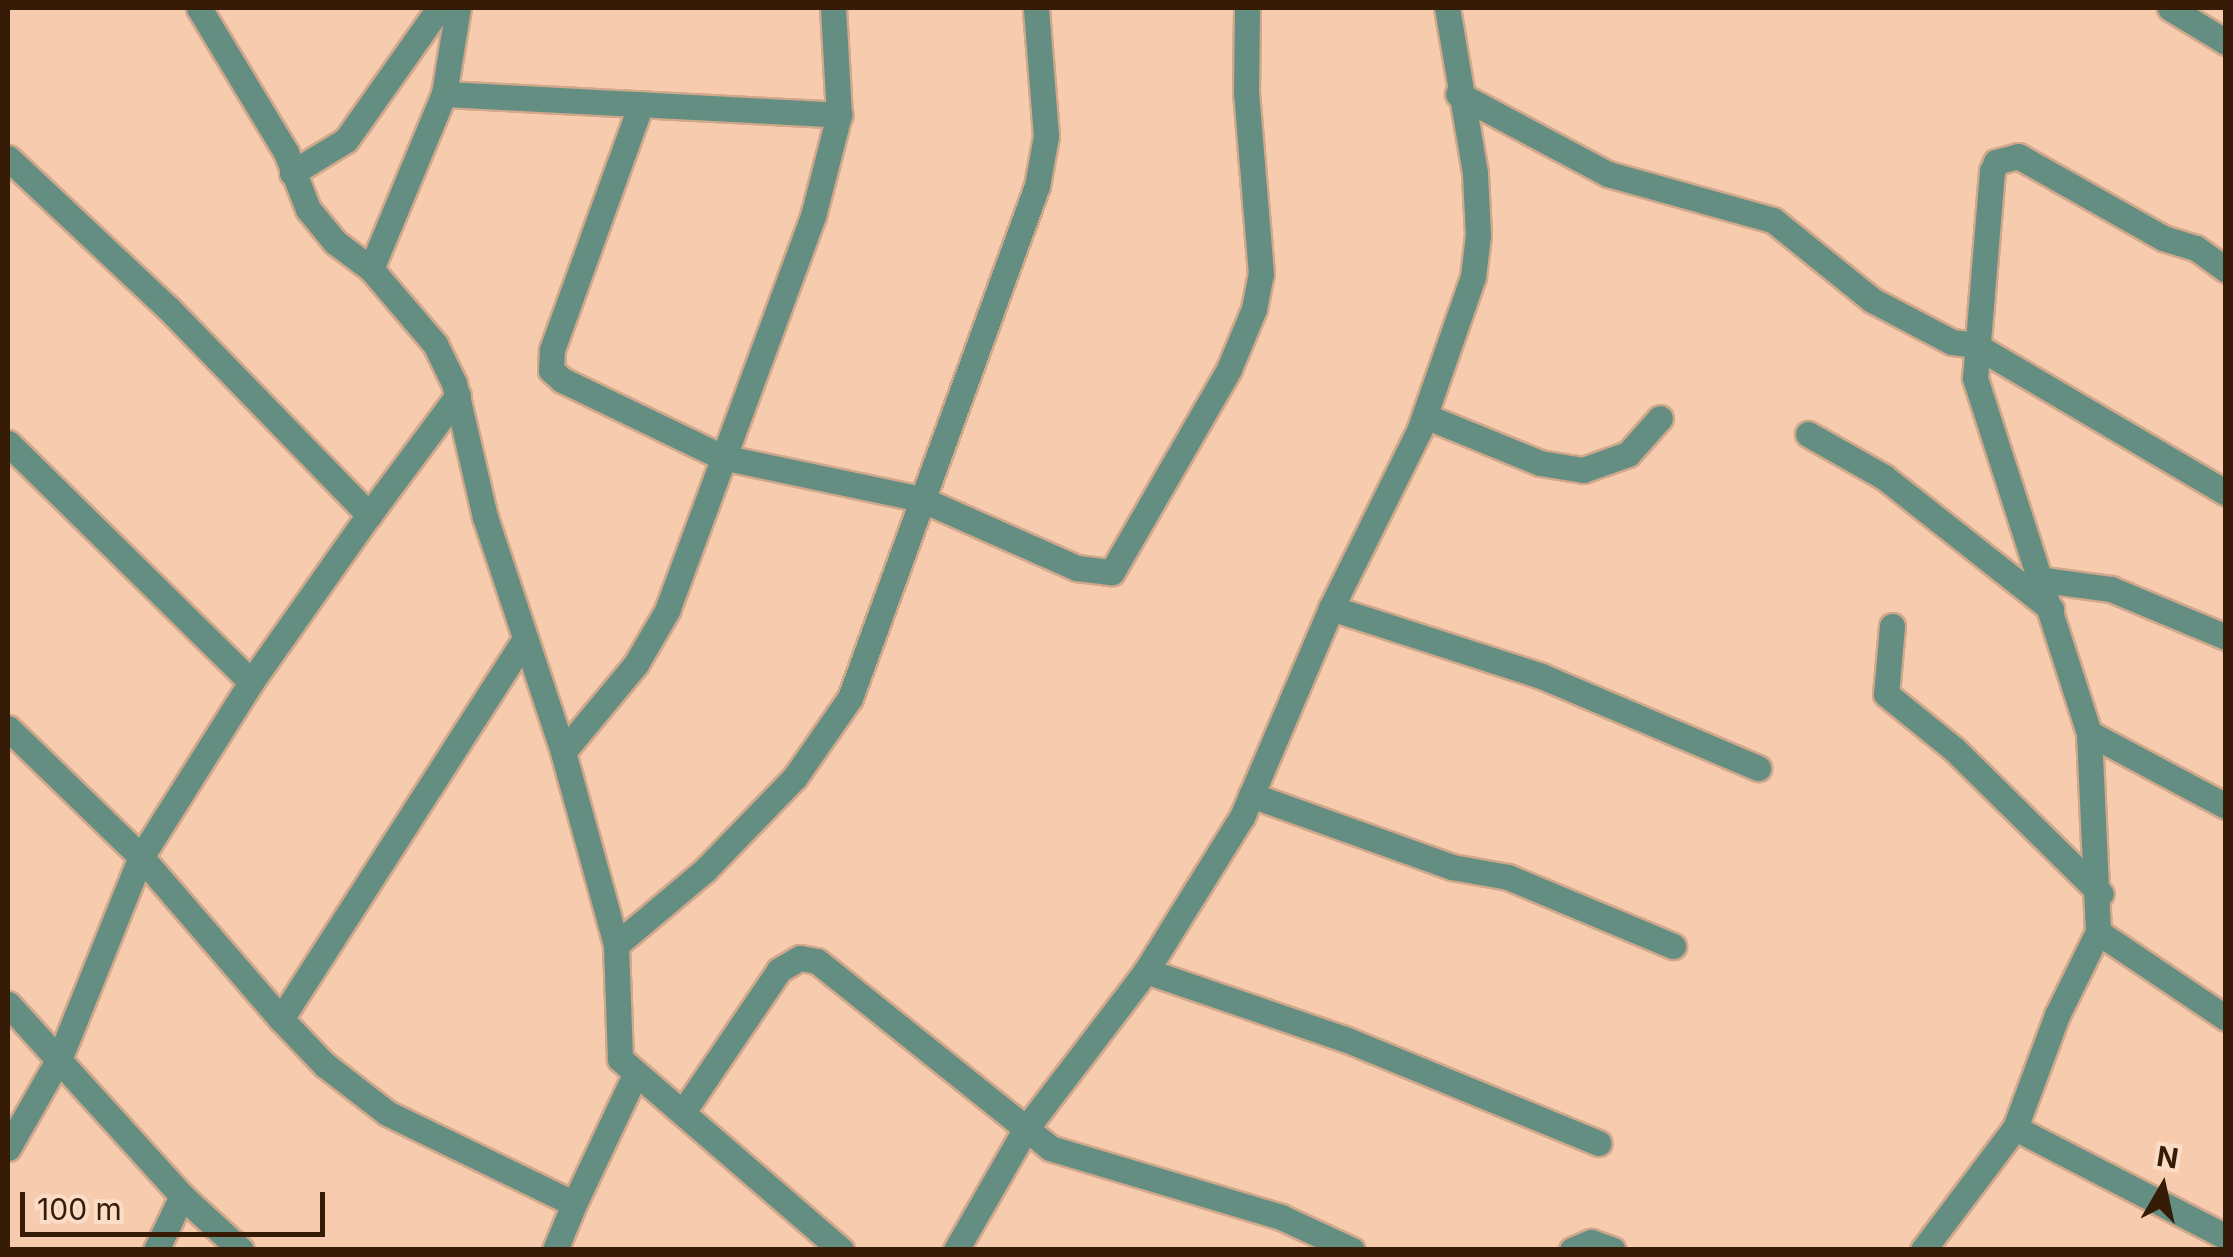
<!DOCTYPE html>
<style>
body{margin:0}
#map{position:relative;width:2233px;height:1257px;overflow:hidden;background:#f7cbad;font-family:Inter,sans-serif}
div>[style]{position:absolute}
.roads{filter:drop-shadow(2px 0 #d0a88c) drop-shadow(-2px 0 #d0a88c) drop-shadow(0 2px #d0a88c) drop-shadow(0 -2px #d0a88c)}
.minor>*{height:25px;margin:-12.5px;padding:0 12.5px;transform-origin:12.5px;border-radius:12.5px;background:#658e83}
span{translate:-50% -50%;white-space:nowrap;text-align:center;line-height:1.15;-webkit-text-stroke:9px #fadcc8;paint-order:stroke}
.frame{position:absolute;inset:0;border:10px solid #361c06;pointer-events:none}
.north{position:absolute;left:2113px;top:1137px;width:100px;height:100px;-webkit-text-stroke:8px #fadcc8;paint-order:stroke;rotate:9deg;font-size:28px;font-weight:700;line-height:40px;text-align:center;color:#361c06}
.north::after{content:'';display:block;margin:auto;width:35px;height:45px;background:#361c06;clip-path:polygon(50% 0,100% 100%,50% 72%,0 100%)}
.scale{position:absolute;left:20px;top:1192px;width:305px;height:45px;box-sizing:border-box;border:5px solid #361c06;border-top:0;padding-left:12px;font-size:30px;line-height:35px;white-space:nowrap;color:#361c06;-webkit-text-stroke:8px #fadcc8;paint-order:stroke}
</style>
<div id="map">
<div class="roads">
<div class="minor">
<div style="left:199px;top:8px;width:168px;rotate:58.9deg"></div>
<div style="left:286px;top:152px;width:61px;rotate:68.9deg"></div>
<div style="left:308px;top:209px;width:43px;rotate:50.7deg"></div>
<div style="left:335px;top:242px;width:45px;rotate:36.9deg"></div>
<div style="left:371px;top:269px;width:190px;rotate:-67.4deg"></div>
<div style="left:444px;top:94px;width:87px;rotate:-80.8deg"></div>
<div style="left:833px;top:8px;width:107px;rotate:86.8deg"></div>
<div style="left:2170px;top:8px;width:66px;rotate:31.3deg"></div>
<div style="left:444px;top:94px;width:396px;rotate:3deg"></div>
<div style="left:839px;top:115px;width:104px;rotate:104.4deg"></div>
<div style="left:813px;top:216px;width:419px;rotate:110.3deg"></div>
<div style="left:668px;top:609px;width:64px;rotate:120.2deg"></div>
<div style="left:636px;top:664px;width:114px;rotate:129.7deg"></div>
<div style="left:1458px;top:94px;width:170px;rotate:28.1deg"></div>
<div style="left:1608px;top:174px;width:171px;rotate:15.6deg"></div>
<div style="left:1773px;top:220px;width:127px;rotate:38.9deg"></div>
<div style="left:1872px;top:300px;width:90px;rotate:27.7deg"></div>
<div style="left:1952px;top:342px;width:23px;rotate:7deg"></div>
<div style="left:1975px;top:345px;width:291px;rotate:30.5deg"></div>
<div style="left:641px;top:104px;width:262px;rotate:109.9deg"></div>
<div style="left:552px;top:350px;width:20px;rotate:93deg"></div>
<div style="left:551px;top:370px;width:15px;rotate:42deg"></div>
<div style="left:562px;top:380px;width:178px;rotate:25.7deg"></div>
<div style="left:722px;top:457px;width:203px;rotate:11.9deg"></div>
<div style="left:921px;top:499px;width:171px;rotate:23.9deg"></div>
<div style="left:1077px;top:568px;width:35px;rotate:7deg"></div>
<div style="left:1112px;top:572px;width:234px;rotate:-60deg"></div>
<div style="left:1229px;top:369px;width:65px;rotate:-67.4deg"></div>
<div style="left:1254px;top:309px;width:36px;rotate:-79deg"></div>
<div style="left:1261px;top:274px;width:182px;rotate:-94.7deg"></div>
<div style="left:1246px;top:93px;width:85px;rotate:-89.3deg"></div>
<div style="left:8px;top:158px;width:219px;rotate:43.2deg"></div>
<div style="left:168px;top:308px;width:289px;rotate:45.8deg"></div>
<div style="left:369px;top:515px;width:149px;rotate:-53.4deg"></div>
<div style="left:292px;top:173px;width:63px;rotate:-31.4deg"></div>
<div style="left:346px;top:140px;width:161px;rotate:-54.8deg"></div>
<div style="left:371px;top:269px;width:99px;rotate:49.5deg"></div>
<div style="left:435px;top:344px;width:43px;rotate:64deg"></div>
<div style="left:454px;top:383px;width:138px;rotate:77deg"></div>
<div style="left:485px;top:517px;width:248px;rotate:71.6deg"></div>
<div style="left:563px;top:752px;width:200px;rotate:74.6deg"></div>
<div style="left:616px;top:945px;width:114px;rotate:88deg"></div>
<div style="left:620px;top:1059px;width:292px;rotate:40.8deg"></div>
<div style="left:1425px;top:416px;width:124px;rotate:22.2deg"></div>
<div style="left:1540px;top:463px;width:44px;rotate:9.2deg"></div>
<div style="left:1583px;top:470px;width:48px;rotate:-19.6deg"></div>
<div style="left:1628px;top:454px;width:48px;rotate:-48.4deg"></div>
<div style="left:1808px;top:434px;width:87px;rotate:29.5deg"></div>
<div style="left:1884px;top:477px;width:213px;rotate:38.3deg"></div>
<div style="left:8px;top:443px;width:341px;rotate:44.5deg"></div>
<div style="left:251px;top:682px;width:204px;rotate:-54.8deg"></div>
<div style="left:2044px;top:580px;width:68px;rotate:7.7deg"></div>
<div style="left:2111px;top:589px;width:125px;rotate:22.7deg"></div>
<div style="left:1331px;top:608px;width:221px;rotate:17.9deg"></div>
<div style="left:1541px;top:676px;width:236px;rotate:23deg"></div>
<div style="left:1892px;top:626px;width:68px;rotate:95deg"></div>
<div style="left:1886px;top:694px;width:87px;rotate:39deg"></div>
<div style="left:1954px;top:749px;width:206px;rotate:44.6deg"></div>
<div style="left:8px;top:728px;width:185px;rotate:44.1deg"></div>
<div style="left:141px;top:857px;width:207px;rotate:-57.8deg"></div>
<div style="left:2089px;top:733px;width:155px;rotate:28.1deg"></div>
<div style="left:1251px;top:795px;width:214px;rotate:19.7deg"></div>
<div style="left:1452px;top:867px;width:57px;rotate:10.1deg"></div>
<div style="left:1508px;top:877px;width:179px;rotate:22.7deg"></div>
<div style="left:2098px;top:932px;width:154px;rotate:33.9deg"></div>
<div style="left:616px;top:945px;width:116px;rotate:-40.1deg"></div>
<div style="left:705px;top:870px;width:129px;rotate:-45.9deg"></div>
<div style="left:795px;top:777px;width:96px;rotate:-55.2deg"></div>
<div style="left:850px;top:698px;width:545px;rotate:-69.94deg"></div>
<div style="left:1037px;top:186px;width:51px;rotate:-79.8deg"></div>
<div style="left:1046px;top:136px;width:128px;rotate:-94.5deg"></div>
<div style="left:1146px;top:971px;width:210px;rotate:18.9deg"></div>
<div style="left:1345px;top:1039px;width:274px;rotate:22.3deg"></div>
<div style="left:8px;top:1004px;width:259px;rotate:47.8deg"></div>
<div style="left:182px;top:1196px;width:80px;rotate:42.5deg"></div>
<div style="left:281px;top:1019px;width:64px;rotate:46.3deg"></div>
<div style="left:325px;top:1065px;width:78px;rotate:37.7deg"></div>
<div style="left:387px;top:1113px;width:208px;rotate:25.9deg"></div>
<div style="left:574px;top:1204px;width:140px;rotate:-64.7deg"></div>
<div style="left:683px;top:1112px;width:171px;rotate:-55.9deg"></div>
<div style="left:779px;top:970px;width:24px;rotate:-30deg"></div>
<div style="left:800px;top:958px;width:17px;rotate:10deg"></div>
<div style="left:817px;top:961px;width:299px;rotate:38.7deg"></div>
<div style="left:1050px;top:1148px;width:241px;rotate:16.6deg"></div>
<div style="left:1281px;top:1217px;width:78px;rotate:24.9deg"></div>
<div style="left:2015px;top:1128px;width:237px;rotate:27.3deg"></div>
<div style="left:8px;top:1148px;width:105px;rotate:-60.3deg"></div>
<div style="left:60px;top:1057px;width:216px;rotate:-68deg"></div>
<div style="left:141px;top:857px;width:214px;rotate:49.2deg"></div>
<div style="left:281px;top:1019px;width:452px;rotate:-57.3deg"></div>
<div style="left:156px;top:1250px;width:60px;rotate:-64.3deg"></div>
<div style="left:555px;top:1250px;width:50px;rotate:-67.6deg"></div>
<div style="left:956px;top:1250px;width:138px;rotate:-60.1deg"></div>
<div style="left:1025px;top:1130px;width:200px;rotate:-52.7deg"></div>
<div style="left:1146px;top:971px;width:181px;rotate:-58.1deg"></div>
<div style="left:1242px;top:817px;width:227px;rotate:-66.9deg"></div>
<div style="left:1331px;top:608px;width:198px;rotate:-63.6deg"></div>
<div style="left:1419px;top:431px;width:163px;rotate:-70.7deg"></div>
<div style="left:1473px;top:277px;width:42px;rotate:-83.2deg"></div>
<div style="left:1478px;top:235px;width:62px;rotate:-92.8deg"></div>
<div style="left:1475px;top:173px;width:167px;rotate:-99.6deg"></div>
<div style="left:1572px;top:1250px;width:21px;rotate:-23deg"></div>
<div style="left:1591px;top:1242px;width:23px;rotate:20deg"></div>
<div style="left:1923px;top:1250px;width:153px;rotate:-53deg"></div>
<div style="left:2015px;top:1128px;width:121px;rotate:-69.6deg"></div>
<div style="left:2057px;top:1015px;width:93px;rotate:-63.7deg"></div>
<div style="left:2098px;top:932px;width:199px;rotate:-92.6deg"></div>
<div style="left:2089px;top:733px;width:373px;rotate:-107.8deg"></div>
<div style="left:1975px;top:378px;width:208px;rotate:-85.3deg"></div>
<div style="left:1992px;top:171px;width:10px;rotate:-66deg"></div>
<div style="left:1996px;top:162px;width:23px;rotate:-15deg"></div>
<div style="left:2018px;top:156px;width:167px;rotate:29.5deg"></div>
<div style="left:2163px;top:238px;width:34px;rotate:17deg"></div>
<div style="left:2196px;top:248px;width:37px;rotate:36deg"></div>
</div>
</div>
<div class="frame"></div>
<div class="north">N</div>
<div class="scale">100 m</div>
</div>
